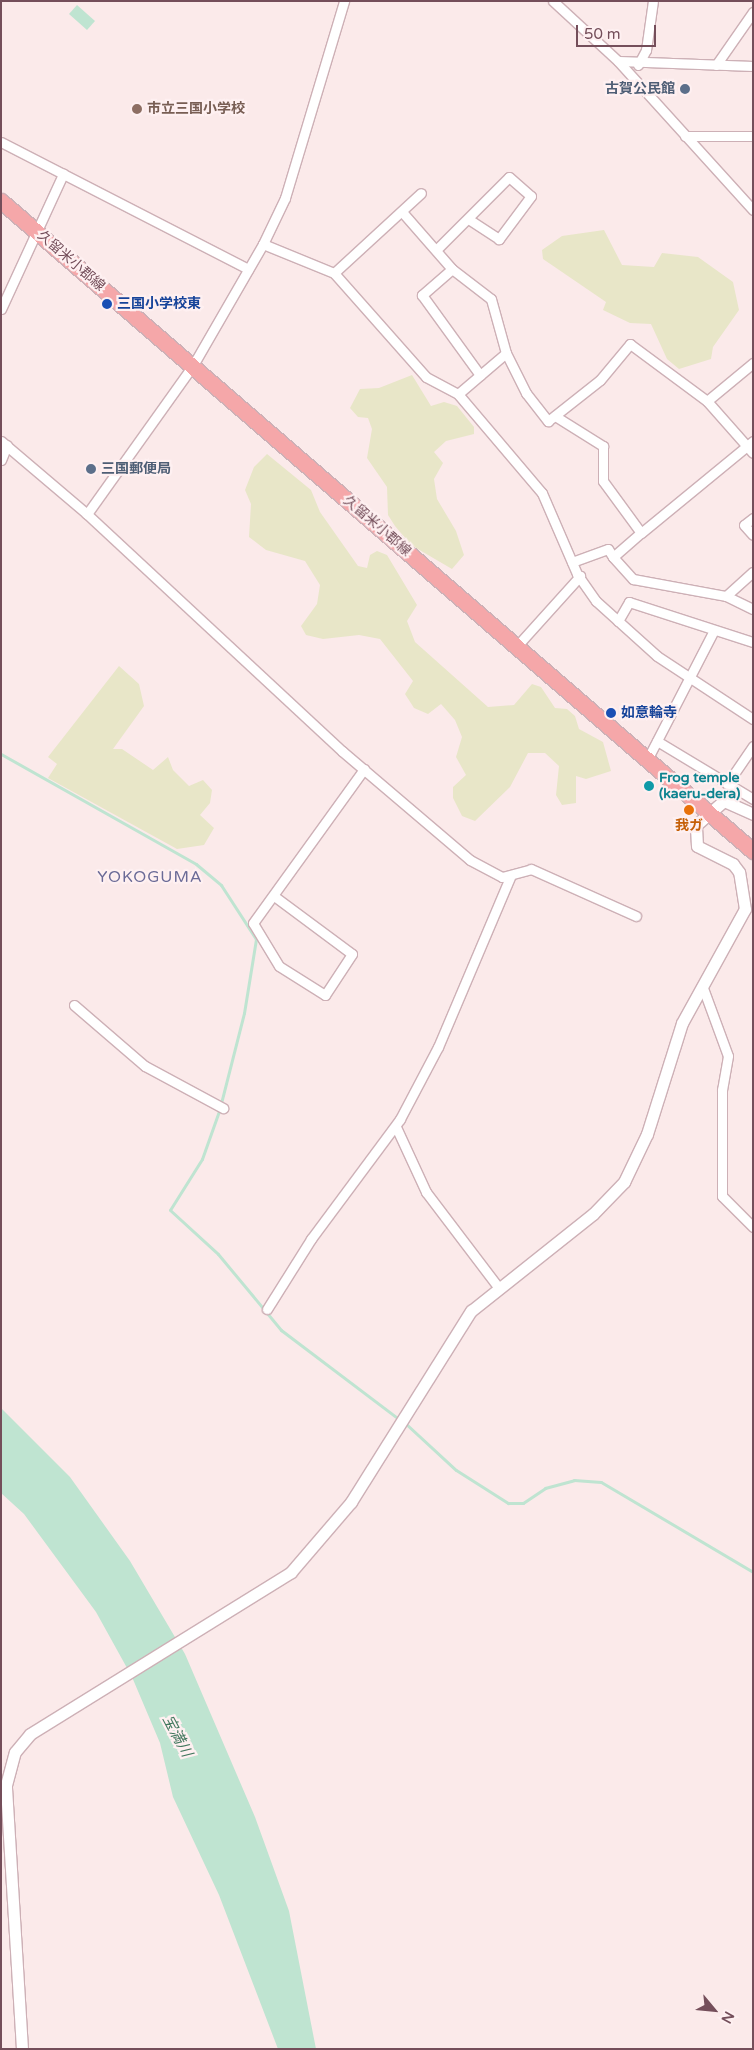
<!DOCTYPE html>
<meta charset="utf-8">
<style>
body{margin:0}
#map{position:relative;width:754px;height:2050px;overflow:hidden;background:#fbeaea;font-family:"Varela Round","Noto Sans JP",sans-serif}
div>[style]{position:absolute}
.green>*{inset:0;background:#e8e6c8}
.water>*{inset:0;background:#bfe4d1}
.stream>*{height:3px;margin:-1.5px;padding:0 1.5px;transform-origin:1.5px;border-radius:1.5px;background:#bfe4d1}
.roads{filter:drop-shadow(1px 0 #cdb0b6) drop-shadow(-1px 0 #cdb0b6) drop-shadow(0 1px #cdb0b6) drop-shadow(0 -1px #cdb0b6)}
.minor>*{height:9px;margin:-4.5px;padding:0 4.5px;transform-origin:4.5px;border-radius:4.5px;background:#fff}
.tertiary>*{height:11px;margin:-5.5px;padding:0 5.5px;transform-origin:5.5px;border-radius:5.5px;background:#fff}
.primary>*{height:15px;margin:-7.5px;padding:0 7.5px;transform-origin:7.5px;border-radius:7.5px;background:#f5a7a9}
.dots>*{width:14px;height:14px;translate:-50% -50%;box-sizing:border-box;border:2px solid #fef0f1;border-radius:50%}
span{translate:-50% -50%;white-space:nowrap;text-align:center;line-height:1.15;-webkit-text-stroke:4.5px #fef0f1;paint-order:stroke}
.service-label{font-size:14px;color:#4e5e75;font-weight:700}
.right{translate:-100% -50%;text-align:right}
.left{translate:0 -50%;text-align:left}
.education-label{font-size:14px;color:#785e54;font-weight:700}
.street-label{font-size:14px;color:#744e5a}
.transit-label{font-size:14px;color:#164399;font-weight:700}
.culture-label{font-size:14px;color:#0d838f;font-weight:700}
.food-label{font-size:14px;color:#c56008;font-weight:700}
.water-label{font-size:15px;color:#42785e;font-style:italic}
.quarter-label{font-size:16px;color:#6b6b97;letter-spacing:1px}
.frame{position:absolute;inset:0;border:2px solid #744e5a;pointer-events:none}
.north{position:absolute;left:689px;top:1985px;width:50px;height:50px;-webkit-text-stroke:4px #fef0f1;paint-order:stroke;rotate:118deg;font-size:14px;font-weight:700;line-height:20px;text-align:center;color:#744e5a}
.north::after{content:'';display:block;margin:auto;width:18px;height:22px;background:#744e5a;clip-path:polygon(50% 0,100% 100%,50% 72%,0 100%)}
.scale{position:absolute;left:576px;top:25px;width:80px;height:22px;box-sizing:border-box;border:2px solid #744e5a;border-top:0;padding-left:6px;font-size:15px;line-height:18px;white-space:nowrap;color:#744e5a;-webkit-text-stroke:4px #fef0f1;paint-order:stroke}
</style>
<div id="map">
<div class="green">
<div style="clip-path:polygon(604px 230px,622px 265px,654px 267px,662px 253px,698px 257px,733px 282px,739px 310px,713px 347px,711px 359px,679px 369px,667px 359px,651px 324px,630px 323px,603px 310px,606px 302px,543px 259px,542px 250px,562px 236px)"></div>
<div style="clip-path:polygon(412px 375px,431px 406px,444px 402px,457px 406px,474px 427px,474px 434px,446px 441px,434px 452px,443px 463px,434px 479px,437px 499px,456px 531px,464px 555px,452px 569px,411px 545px,395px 526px,388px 515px,387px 487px,367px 458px,372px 429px,368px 418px,358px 417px,350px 408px,360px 389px,379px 388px)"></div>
<div style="clip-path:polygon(267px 454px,311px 490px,320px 512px,358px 566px,367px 568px,370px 555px,377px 551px,387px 555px,417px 605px,407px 621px,415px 642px,488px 707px,514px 705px,532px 684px,541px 687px,555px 708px,567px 709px,575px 716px,579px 729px,603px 742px,611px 771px,586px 779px,576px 776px,576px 803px,562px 805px,556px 795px,559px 766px,545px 753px,528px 753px,510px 787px,475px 821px,462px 816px,453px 798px,453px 787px,466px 775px,456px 757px,462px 737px,455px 720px,441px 704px,428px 714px,414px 708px,405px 694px,413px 681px,380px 639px,359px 635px,323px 639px,306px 635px,301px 626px,317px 604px,320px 585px,305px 561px,266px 550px,249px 537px,251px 504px,245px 490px,254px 467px)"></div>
<div style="clip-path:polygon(119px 666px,139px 684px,144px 706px,113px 749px,122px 749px,153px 770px,168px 757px,173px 770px,189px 786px,203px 780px,212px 790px,210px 803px,200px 815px,214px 828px,204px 845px,177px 849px,48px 778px,57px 764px,48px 757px)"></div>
</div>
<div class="water">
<div style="clip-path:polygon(77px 5px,95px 21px,87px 30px,69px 14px)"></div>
<div style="clip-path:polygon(1px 1408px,70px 1477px,130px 1561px,185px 1654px,255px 1817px,289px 1911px,316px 2049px,278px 2049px,219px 1895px,173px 1797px,160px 1743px,132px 1677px,96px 1612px,24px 1514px,1px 1493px)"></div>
</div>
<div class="stream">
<div style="left:1px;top:754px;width:224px;rotate:29.4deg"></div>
<div style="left:196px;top:864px;width:33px;rotate:40deg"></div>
<div style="left:221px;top:885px;width:64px;rotate:57.1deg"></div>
<div style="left:256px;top:939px;width:75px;rotate:99.2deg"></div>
<div style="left:244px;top:1013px;width:101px;rotate:104.3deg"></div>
<div style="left:219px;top:1111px;width:51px;rotate:109.5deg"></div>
<div style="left:202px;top:1159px;width:60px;rotate:122.1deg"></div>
<div style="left:170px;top:1210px;width:65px;rotate:42.5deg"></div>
<div style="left:218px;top:1254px;width:99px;rotate:50.3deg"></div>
<div style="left:281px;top:1330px;width:149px;rotate:37.1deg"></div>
<div style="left:405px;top:1423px;width:69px;rotate:42.7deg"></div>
<div style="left:456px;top:1470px;width:62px;rotate:32.4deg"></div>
<div style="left:508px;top:1503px;width:15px"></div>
<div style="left:523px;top:1503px;width:27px;rotate:-34deg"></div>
<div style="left:545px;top:1488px;width:30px;rotate:-15deg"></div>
<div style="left:574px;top:1480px;width:27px;rotate:4deg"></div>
<div style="left:601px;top:1482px;width:177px;rotate:30.6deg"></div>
</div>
<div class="roads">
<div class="minor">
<div style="left:553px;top:1px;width:88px;rotate:42.7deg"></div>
<div style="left:618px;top:61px;width:201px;rotate:47.8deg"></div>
<div style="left:619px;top:61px;width:134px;rotate:2.1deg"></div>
<div style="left:638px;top:65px;width:17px;rotate:-62deg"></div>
<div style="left:646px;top:50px;width:49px;rotate:-81.9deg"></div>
<div style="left:716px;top:65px;width:65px;rotate:-55.1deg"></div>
<div style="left:685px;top:136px;width:68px"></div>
<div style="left:1px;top:142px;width:278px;rotate:27.2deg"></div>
<div style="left:403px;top:213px;width:74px;rotate:48.8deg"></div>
<div style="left:452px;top:269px;width:49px;rotate:37.6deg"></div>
<div style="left:491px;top:299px;width:56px;rotate:74.5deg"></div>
<div style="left:506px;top:353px;width:45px;rotate:63.4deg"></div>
<div style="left:526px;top:393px;width:36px;rotate:52deg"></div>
<div style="left:548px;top:421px;width:66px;rotate:-38.3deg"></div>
<div style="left:600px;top:380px;width:47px;rotate:-50.2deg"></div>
<div style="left:630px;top:344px;width:96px;rotate:36.5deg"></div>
<div style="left:707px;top:401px;width:69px;rotate:48.5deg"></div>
<div style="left:263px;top:244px;width:77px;rotate:22.2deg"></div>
<div style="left:334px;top:273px;width:139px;rotate:48.5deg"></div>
<div style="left:426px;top:377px;width:36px;rotate:28deg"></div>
<div style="left:458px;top:394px;width:130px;rotate:49.7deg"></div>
<div style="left:542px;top:493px;width:88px;rotate:66.6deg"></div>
<div style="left:577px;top:574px;width:33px;rotate:55deg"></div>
<div style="left:596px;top:601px;width:82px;rotate:42deg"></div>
<div style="left:657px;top:656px;width:115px;rotate:33.3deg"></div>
<div style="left:436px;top:250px;width:103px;rotate:-45deg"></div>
<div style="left:509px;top:177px;width:29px;rotate:41deg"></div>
<div style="left:531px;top:196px;width:54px;rotate:126.7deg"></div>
<div style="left:499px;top:239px;width:37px;rotate:-147deg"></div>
<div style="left:452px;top:269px;width:40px;rotate:139deg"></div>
<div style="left:422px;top:295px;width:99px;rotate:54.1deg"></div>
<div style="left:334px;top:273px;width:118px;rotate:-42.6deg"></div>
<div style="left:1px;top:309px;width:149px;rotate:-65.3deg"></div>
<div style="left:458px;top:394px;width:63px;rotate:-40.5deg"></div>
<div style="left:707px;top:401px;width:60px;rotate:-39.6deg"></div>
<div style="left:555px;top:416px;width:57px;rotate:32deg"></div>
<div style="left:603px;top:446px;width:35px;rotate:90deg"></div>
<div style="left:603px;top:481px;width:64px;rotate:53.8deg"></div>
<div style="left:641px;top:533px;width:145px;rotate:-39.4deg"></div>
<div style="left:1px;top:441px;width:113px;rotate:40.3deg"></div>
<div style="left:87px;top:514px;width:348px;rotate:42.9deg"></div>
<div style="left:342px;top:751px;width:168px;rotate:40.4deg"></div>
<div style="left:470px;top:860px;width:36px;rotate:28deg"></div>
<div style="left:502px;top:877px;width:30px;rotate:-15deg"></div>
<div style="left:531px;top:869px;width:115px;rotate:24.1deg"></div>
<div style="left:1px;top:460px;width:16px;rotate:-68deg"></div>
<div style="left:87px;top:514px;width:181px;rotate:-54.5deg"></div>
<div style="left:192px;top:367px;width:142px;rotate:-60deg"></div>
<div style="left:263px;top:244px;width:51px;rotate:-64.4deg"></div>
<div style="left:285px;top:198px;width:206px;rotate:-73.3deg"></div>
<div style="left:753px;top:518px;width:11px;rotate:142deg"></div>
<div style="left:744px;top:525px;width:13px;rotate:48deg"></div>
<div style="left:613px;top:557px;width:30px;rotate:48deg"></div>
<div style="left:633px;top:579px;width:95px;rotate:10.4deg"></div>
<div style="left:726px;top:596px;width:30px;rotate:26deg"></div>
<div style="left:572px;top:562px;width:38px;rotate:-20deg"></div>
<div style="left:608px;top:549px;width:9px;rotate:58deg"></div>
<div style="left:613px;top:557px;width:37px;rotate:-41deg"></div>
<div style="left:726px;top:596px;width:36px;rotate:-42deg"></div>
<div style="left:618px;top:621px;width:22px;rotate:-60deg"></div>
<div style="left:629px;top:602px;width:130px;rotate:17.9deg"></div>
<div style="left:516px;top:647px;width:96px;rotate:-48deg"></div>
<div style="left:657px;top:741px;width:112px;rotate:31.1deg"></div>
<div style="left:647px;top:760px;width:146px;rotate:-62.7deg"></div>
<div style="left:727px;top:784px;width:46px;rotate:-55.6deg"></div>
<div style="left:274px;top:896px;width:97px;rotate:36.6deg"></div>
<div style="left:352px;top:954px;width:49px;rotate:123.4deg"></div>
<div style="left:325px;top:995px;width:54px;rotate:-147.8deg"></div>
<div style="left:279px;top:966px;width:50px;rotate:-121.2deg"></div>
<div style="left:253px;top:923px;width:190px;rotate:-54.2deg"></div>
<div style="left:703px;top:988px;width:72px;rotate:69.8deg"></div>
<div style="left:728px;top:1056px;width:35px;rotate:100deg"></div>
<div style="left:722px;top:1090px;width:106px;rotate:90deg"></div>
<div style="left:722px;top:1196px;width:44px;rotate:45deg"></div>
<div style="left:74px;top:1005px;width:94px;rotate:40.7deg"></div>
<div style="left:145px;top:1066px;width:89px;rotate:28.3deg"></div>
<div style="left:396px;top:1127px;width:72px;rotate:65.2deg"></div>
<div style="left:426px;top:1192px;width:119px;rotate:52.8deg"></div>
<div style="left:267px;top:1309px;width:83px;rotate:-57.8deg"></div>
<div style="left:311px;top:1239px;width:149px;rotate:-53.4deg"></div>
<div style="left:400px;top:1119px;width:81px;rotate:-62.2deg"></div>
<div style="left:438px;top:1047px;width:185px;rotate:-67deg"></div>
</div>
<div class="tertiary">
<div style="left:22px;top:2049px;width:264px;rotate:-93.5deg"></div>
<div style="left:6px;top:1785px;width:34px;rotate:-75deg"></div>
<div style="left:15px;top:1752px;width:23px;rotate:-50deg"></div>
<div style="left:30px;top:1734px;width:307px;rotate:-31.8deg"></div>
<div style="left:291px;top:1572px;width:92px;rotate:-49.4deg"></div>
<div style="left:351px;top:1502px;width:226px;rotate:-57.9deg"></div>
<div style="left:471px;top:1311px;width:156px;rotate:-38.5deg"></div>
<div style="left:593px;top:1214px;width:45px;rotate:-45.9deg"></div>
<div style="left:624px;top:1182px;width:53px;rotate:-64.4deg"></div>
<div style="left:647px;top:1134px;width:116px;rotate:-72.5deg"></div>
<div style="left:682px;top:1023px;width:130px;rotate:-61.1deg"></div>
<div style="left:745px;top:909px;width:37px;rotate:-99deg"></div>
<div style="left:739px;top:872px;width:10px;rotate:-127deg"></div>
<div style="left:733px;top:864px;width:40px;rotate:-153.4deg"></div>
<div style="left:697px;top:846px;width:21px;rotate:-93deg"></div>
<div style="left:696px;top:825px;width:37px;rotate:-41deg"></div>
<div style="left:724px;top:801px;width:32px;rotate:24deg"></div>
</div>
<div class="primary">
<div style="left:1px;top:201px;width:994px;rotate:40.84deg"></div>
</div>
</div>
<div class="dots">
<div style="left:685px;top:89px;background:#5c6f8a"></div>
<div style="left:137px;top:109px;background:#8d6e63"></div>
<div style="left:107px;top:304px;background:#1a4fb4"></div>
<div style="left:91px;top:469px;background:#5c6f8a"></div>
<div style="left:611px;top:713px;background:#1a4fb4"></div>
<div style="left:649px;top:786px;background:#0f9aa8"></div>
<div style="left:689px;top:810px;background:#e8710a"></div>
</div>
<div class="service-label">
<span class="right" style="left:675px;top:89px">古賀公民館</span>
<span class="left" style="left:101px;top:469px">三国郵便局</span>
</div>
<div class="education-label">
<span class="left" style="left:147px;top:109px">市立三国小学校</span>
</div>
<div class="street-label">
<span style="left:71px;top:261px;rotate:41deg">久留米小郡線</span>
<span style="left:377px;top:526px;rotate:41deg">久留米小郡線</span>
</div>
<div class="transit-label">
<span class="left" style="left:117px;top:304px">三国小学校東</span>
<span class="left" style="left:621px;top:713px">如意輪寺</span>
</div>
<div class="culture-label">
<span class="left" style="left:659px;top:786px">Frog temple<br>(kaeru-dera)</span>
</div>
<div class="food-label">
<span style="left:689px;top:826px">我ガ</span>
</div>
<div class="water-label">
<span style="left:177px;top:1736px;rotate:62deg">宝満川</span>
</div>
<div class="quarter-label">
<span style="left:150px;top:877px">YOKOGUMA</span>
</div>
<div class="frame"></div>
<div class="north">N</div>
<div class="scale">50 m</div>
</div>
